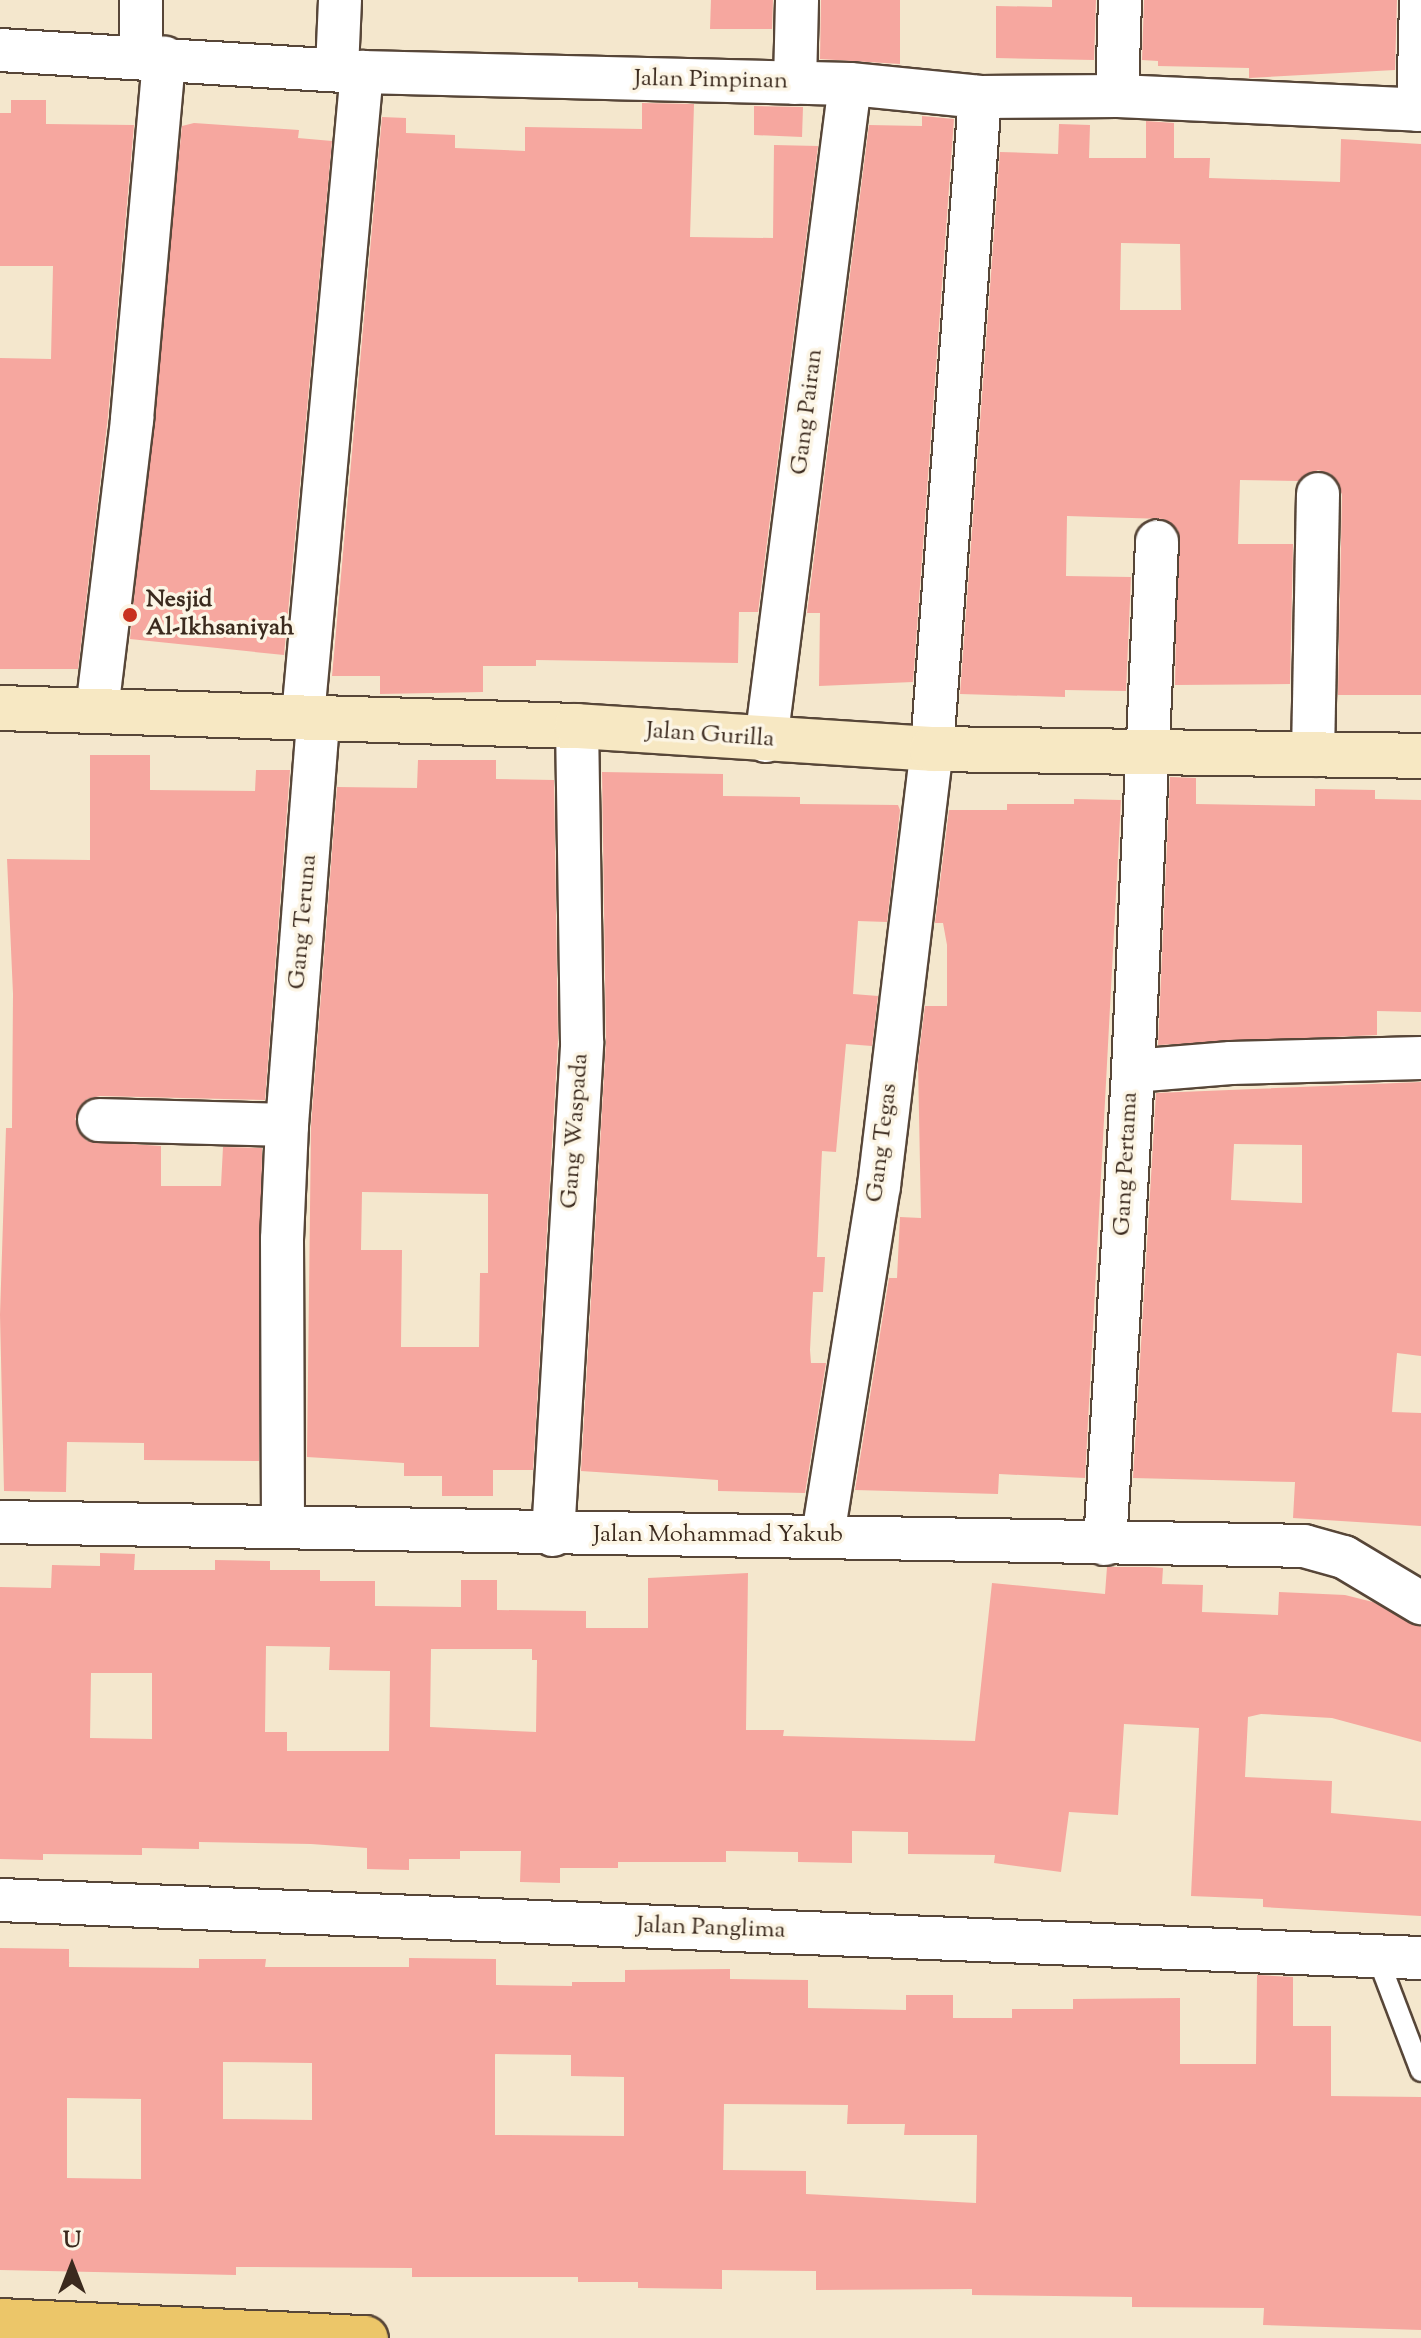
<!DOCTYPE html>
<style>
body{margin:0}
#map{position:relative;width:1421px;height:2338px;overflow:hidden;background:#f4e7cd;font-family:"Sorts Mill Goudy",serif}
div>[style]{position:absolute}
.building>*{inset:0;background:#f6a79f}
.roads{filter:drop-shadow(2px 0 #574638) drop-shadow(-2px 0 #574638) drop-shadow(0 2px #574638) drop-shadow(0 -2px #574638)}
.lane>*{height:20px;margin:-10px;padding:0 10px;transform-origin:10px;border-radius:10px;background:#fff}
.street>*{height:42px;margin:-21px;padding:0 21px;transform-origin:21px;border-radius:21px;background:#fff}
.secondary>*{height:44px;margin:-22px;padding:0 22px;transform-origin:22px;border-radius:22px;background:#f7e8c3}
.primary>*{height:44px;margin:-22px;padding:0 22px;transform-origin:22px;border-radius:22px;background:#ecc669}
.dots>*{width:22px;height:22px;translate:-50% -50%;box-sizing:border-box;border:4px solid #fcf5e5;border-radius:50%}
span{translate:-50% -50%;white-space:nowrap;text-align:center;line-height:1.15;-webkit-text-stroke:7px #fcf5e5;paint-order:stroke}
.street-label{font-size:24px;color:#3b2a1e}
.poi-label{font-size:24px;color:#3b2a1e;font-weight:700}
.left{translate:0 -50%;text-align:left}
.north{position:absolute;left:32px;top:2226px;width:80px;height:80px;-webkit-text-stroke:6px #fcf5e5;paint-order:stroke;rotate:0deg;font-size:22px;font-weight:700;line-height:32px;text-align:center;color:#3b2a1e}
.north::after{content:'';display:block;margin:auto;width:28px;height:36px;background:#3b2a1e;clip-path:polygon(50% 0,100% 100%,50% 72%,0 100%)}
</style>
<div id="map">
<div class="building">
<div style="clip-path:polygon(711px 0,773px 0,772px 29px,710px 29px)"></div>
<div style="clip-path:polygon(821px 0,900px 0,900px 64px,820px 59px)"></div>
<div style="clip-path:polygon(1052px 0,1096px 0,1094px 60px,996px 58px,996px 6px,1052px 7px)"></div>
<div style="clip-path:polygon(1144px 0,1397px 0,1395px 70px,1249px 78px,1249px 68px,1158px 66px,1158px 61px,1142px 60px)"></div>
<div style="clip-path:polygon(11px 100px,46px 100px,46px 124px,134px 125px,108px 416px,78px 669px,0 669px,0 358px,51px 359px,53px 266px,0 266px,0 113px,11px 113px)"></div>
<div style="clip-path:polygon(642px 103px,694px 104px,690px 237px,773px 238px,774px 145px,818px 146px,758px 612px,739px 612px,738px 663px,536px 660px,536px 666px,483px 666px,483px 692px,380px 694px,380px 676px,332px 676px,382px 117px,406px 118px,406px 133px,455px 135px,455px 148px,525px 151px,525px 127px,642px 129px)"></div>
<div style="clip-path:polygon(754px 106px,803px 107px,802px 137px,754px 135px)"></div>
<div style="clip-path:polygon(922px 116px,954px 119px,913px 682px,819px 686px,820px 613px,807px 613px,869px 125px,922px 126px)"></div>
<div style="clip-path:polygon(evenodd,1146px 121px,1174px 123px,1174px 158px,1210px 158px,1209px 178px,1340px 182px,1341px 139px,1421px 144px,1421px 695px,1338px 695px,1342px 494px,1331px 474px,1318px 470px,1298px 481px,1240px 480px,1238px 544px,1293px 544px,1290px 684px,1175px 685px,1178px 530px,1164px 519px,1067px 516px,1066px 576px,1131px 577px,1126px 691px,1065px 690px,1065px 697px,960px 694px,1000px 152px,1058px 154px,1059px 124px,1090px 125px,1089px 158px,1146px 158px,1146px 121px,1121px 243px,1180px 244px,1181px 310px,1120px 310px,1121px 243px)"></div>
<div style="clip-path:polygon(194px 123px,299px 130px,298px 138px,332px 141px,284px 655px,130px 639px,182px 126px)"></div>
<div style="clip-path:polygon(90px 755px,150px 755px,150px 790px,255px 791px,256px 770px,290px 770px,265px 1100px,100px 1096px,87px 1099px,75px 1119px,87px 1141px,161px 1146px,161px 1186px,221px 1186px,223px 1147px,262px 1148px,259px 1461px,144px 1460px,144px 1443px,67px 1442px,66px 1492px,4px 1491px,0 1315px,6px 1128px,12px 1128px,13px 994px,7px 859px,90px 860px)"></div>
<div style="clip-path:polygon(evenodd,418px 760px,496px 760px,496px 779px,554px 780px,558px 1041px,533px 1470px,493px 1470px,493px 1496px,442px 1496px,442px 1476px,404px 1476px,404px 1463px,307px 1457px,311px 1126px,337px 787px,417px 788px,418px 760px,362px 1192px,488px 1194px,488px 1273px,480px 1273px,479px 1347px,401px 1347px,402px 1250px,361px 1250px,362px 1192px)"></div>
<div style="clip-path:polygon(602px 772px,723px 774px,723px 796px,800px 797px,800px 804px,898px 805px,900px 810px,887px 922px,858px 921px,853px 994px,878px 996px,872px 1046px,846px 1044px,836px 1152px,822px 1151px,817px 1257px,825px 1257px,823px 1292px,813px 1292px,810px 1350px,811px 1363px,826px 1363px,805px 1493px,718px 1491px,718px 1480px,581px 1471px,606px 1043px)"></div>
<div style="clip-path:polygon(1170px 777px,1196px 778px,1196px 804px,1315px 806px,1315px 789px,1375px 790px,1375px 799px,1421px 800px,1421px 1012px,1377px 1011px,1377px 1035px,1158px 1045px)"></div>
<div style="clip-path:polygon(1074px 799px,1121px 800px,1085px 1478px,999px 1474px,998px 1494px,855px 1490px,889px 1278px,897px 1278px,900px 1217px,921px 1218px,918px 1062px,925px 1006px,947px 1006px,947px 945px,943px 923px,935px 923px,949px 810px,1007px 810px,1007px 804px,1074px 804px)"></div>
<div style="clip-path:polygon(evenodd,1421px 1082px,1421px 1356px,1397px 1353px,1392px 1412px,1421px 1413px,1421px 1526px,1293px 1518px,1295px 1482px,1133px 1478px,1156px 1093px,1421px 1082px,1234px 1144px,1302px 1145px,1302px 1203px,1231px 1200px,1234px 1144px)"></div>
<div style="clip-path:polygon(evenodd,100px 1553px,135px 1554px,134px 1570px,215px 1570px,215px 1560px,270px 1561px,270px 1570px,320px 1570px,320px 1581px,375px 1581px,375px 1606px,461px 1607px,461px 1580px,497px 1580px,497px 1610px,586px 1611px,586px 1628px,648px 1628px,648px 1578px,748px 1573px,746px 1730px,784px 1730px,783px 1736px,975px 1741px,992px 1583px,1105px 1594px,1107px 1567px,1150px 1567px,1163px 1568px,1162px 1584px,1203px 1585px,1202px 1612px,1278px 1615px,1279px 1592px,1345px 1595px,1373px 1602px,1421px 1627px,1421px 1742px,1332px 1718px,1261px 1714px,1248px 1717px,1245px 1777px,1332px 1781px,1331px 1813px,1421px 1821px,1421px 1916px,1263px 1907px,1263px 1899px,1191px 1896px,1199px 1728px,1124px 1724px,1118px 1815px,1069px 1812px,1061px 1872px,994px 1863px,995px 1855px,908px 1854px,908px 1832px,852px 1831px,852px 1863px,798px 1862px,798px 1852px,726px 1851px,726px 1862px,618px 1862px,618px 1868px,560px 1868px,560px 1883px,520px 1882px,521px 1851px,460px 1851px,460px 1859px,409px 1859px,409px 1870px,367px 1869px,367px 1848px,311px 1844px,199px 1842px,199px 1849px,142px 1848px,142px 1855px,43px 1854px,43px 1860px,0 1859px,0 1587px,51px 1588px,52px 1565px,100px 1566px,100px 1553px,266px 1646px,330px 1647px,329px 1670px,390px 1671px,389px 1751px,287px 1751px,287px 1732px,265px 1732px,266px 1646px,100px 1553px,431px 1649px,532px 1649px,532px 1660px,537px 1660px,536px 1732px,430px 1727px,431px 1649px,100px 1553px,91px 1673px,152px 1673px,152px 1739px,90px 1738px,91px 1673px)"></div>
<div style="clip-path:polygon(evenodd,0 1948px,69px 1949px,69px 1967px,199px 1968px,199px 1959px,266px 1959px,265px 1967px,409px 1967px,409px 1958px,496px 1959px,496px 1985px,572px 1986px,572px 1982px,625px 1982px,625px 1970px,730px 1969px,730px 1979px,808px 1980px,808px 2008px,906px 2010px,906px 1995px,953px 1995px,953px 2018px,1012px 2018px,1012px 2009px,1073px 2009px,1073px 1999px,1180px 1998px,1180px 2064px,1256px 2064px,1257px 1975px,1293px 1977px,1293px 2026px,1331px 2026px,1331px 2096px,1421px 2097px,1421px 2330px,1263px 2325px,1264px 2308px,1132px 2307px,1132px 2297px,972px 2295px,972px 2289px,816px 2290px,816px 2271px,722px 2270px,722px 2289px,638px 2288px,638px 2282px,578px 2282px,578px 2277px,412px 2277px,412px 2268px,236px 2267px,236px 2275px,0 2270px,0 1948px,495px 2054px,571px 2055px,571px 2076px,624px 2077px,624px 2136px,495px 2135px,495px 2054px,0 1948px,223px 2062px,312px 2063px,312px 2120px,223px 2119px,223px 2062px,0 1948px,67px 2098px,141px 2099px,141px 2179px,67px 2178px,67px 2098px,0 1948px,724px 2104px,848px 2105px,847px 2124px,905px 2124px,904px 2135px,977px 2135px,976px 2203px,806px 2194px,806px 2171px,723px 2170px,724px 2104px)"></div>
</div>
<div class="roads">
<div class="lane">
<div style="left:1377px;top:1956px;width:123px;rotate:69.1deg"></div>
</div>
<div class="street">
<div style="left:141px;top:0;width:56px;rotate:90deg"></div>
<div style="left:0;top:50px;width:363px;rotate:3.5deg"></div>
<div style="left:362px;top:72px;width:488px;rotate:1.4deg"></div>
<div style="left:850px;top:84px;width:131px;rotate:5.7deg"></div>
<div style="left:980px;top:97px;width:137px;rotate:-0.4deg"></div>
<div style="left:1117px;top:96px;width:304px;rotate:2.6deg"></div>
<div style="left:337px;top:69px;width:69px;rotate:-87.5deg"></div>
<div style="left:795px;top:83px;width:83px;rotate:-88.6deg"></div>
<div style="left:1117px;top:96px;width:96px;rotate:-88.2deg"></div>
<div style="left:1418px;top:110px;width:110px;rotate:-88.4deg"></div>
<div style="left:97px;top:710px;width:293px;rotate:-83.1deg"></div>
<div style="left:132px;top:419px;width:363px;rotate:-84.9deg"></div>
<div style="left:303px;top:716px;width:647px;rotate:-84.77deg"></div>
<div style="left:766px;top:741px;width:662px;rotate:-82.71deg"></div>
<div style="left:1313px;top:755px;width:261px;rotate:-88.9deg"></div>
<div style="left:1133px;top:1071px;width:530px;rotate:-87.4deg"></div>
<div style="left:99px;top:1120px;width:188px;rotate:1.5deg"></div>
<div style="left:287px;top:1125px;width:114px;rotate:92.5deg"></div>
<div style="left:282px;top:1239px;width:288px;rotate:89.8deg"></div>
<div style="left:287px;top:1125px;width:408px;rotate:-85.6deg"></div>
<div style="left:0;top:1522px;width:1304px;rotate:1.05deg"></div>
<div style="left:1304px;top:1546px;width:41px;rotate:15.4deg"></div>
<div style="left:1344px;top:1557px;width:90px;rotate:30.9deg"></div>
<div style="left:553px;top:1535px;width:494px;rotate:-86.6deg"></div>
<div style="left:582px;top:1042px;width:316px;rotate:-90.9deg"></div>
<div style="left:823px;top:1535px;width:353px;rotate:-80.9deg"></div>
<div style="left:879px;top:1186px;width:440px;rotate:-83.1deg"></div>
<div style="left:932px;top:749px;width:654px;rotate:-85.79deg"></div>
<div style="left:1105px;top:1544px;width:474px;rotate:-86.6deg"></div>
<div style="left:1133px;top:1071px;width:98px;rotate:-4.7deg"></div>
<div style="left:1231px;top:1063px;width:190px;rotate:-1.5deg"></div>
<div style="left:0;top:1900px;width:1422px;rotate:2.34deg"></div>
</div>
<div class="secondary">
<div style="left:0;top:708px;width:577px;rotate:1.79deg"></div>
<div style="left:577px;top:726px;width:356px;rotate:3.7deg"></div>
<div style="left:932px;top:749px;width:489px;rotate:0.8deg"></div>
</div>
<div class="primary">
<div style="left:0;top:2321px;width:366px;rotate:2.7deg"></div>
</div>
</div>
<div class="dots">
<div style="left:130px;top:615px;background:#c8321e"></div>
</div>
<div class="street-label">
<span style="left:711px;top:81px;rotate:1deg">Jalan Pimpinan</span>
<span style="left:808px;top:412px;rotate:-83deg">Gang Pairan</span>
<span style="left:710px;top:736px;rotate:4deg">Jalan Gurilla</span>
<span style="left:304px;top:922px;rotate:-85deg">Gang Teruna</span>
<span style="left:576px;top:1131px;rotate:-86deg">Gang Waspada</span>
<span style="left:883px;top:1143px;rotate:-83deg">Gang Tegas</span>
<span style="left:1127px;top:1164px;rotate:-87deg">Gang Pertama</span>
<span style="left:718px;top:1536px">Jalan Mohammad Yakub</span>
<span style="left:711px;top:1929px;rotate:2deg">Jalan Panglima</span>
</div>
<div class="poi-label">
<span class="left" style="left:146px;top:615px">Nesjid<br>Al-Ikhsaniyah</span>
</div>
<div class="north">U</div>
</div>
